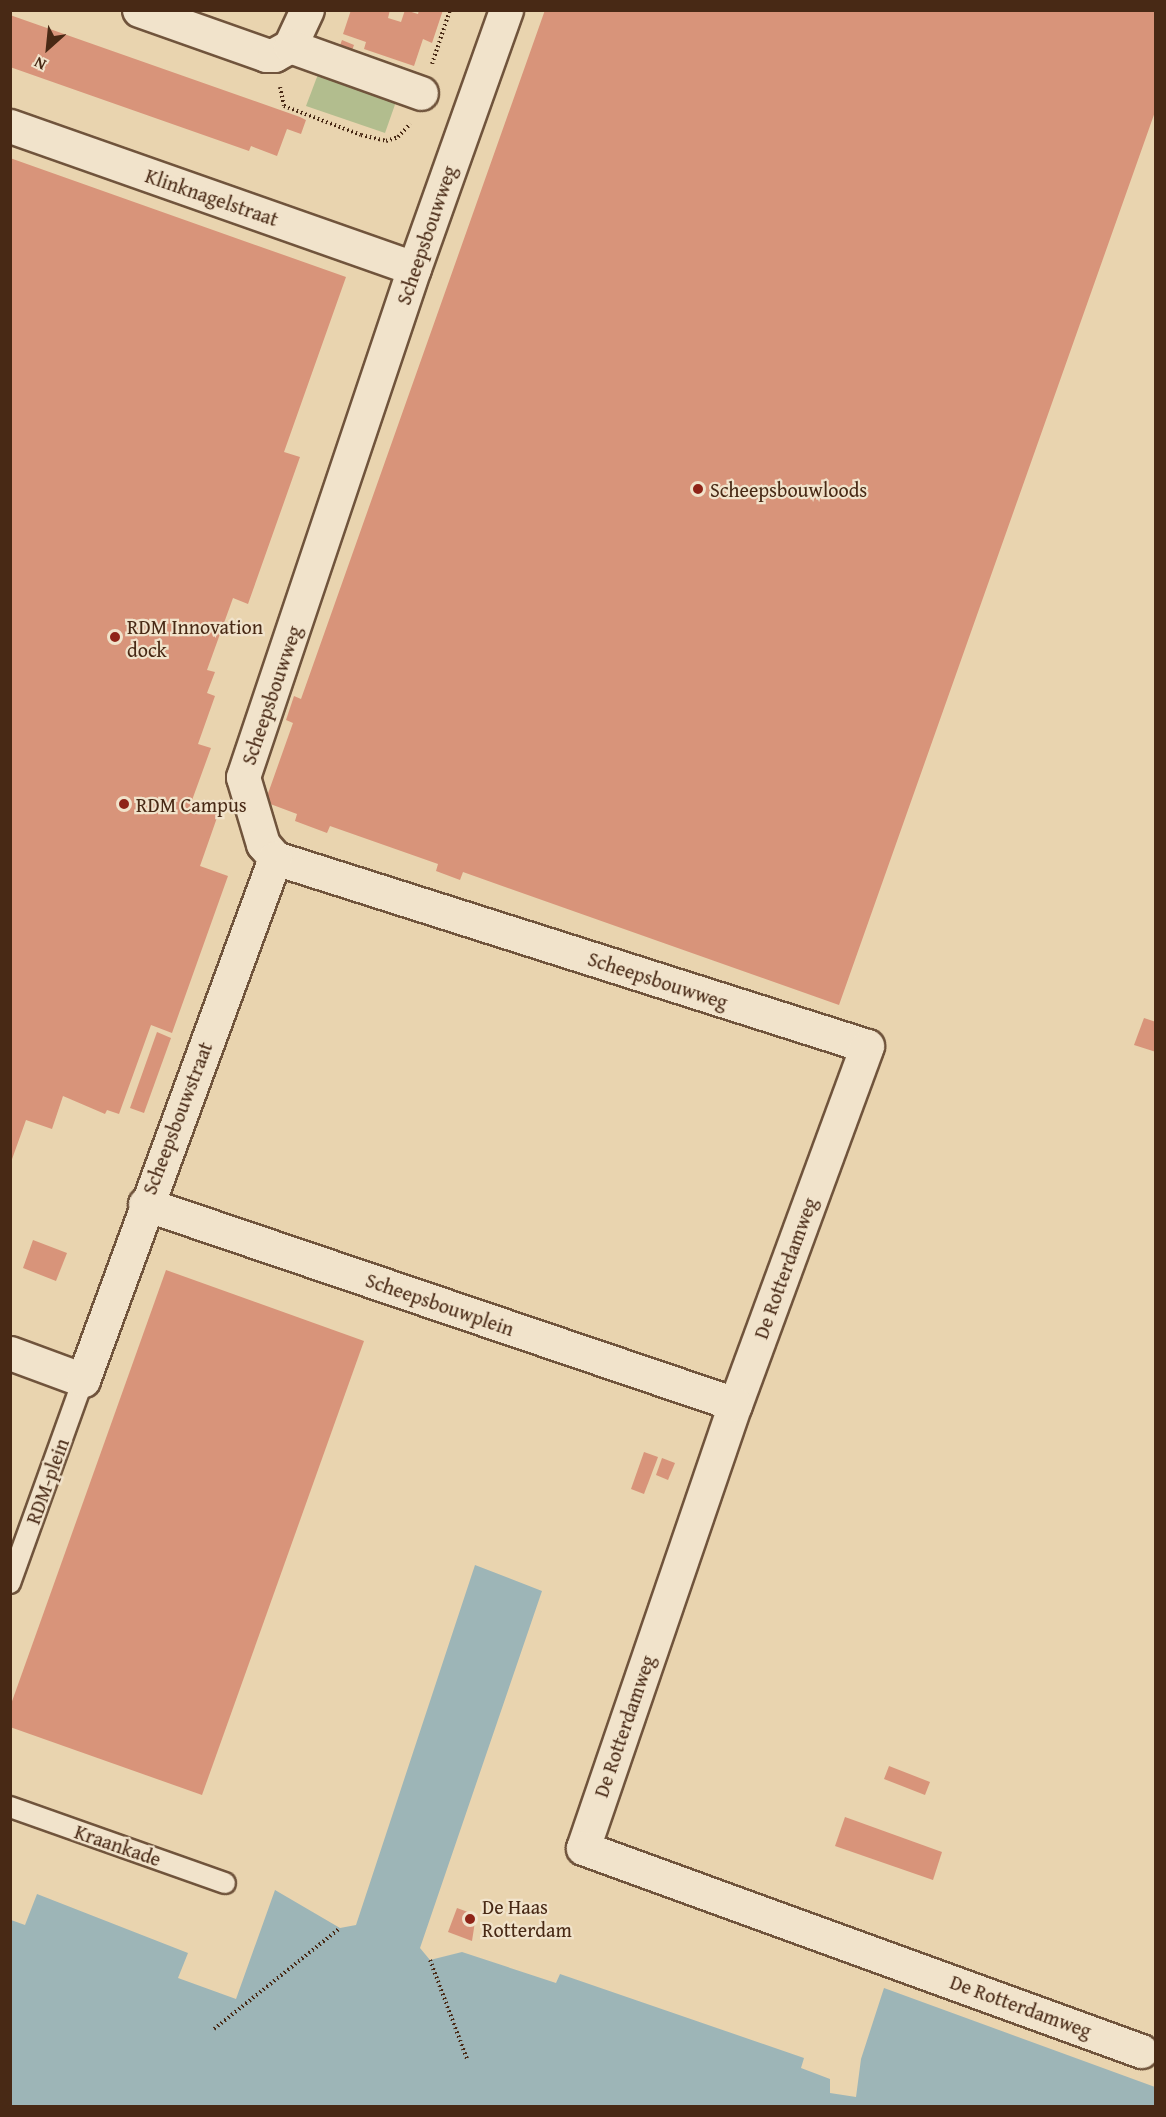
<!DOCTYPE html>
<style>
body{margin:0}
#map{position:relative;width:1166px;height:2117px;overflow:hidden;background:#e9d4af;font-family:"Gentium Book Plus",serif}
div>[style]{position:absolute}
.green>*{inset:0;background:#b2bd8e}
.water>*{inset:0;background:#9db5b7}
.building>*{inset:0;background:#d8947a}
.path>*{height:4px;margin-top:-2px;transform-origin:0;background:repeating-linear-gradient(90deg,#482915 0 1.5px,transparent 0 4.5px)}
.roads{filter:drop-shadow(2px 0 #70543c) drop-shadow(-2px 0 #70543c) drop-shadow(0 2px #70543c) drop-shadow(0 -2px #70543c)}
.lane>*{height:20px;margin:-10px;padding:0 10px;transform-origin:10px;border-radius:10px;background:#f1e3cb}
.street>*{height:33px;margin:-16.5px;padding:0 16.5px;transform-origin:16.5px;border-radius:16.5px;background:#f1e3cb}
.dots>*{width:16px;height:16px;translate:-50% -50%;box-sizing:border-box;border:3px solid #f1e3cb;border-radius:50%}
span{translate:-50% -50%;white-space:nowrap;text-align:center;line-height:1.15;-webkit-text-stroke:4.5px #f1e3cb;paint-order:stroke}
.street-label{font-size:20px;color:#482915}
.poi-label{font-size:20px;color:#482915}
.left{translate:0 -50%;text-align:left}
.frame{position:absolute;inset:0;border:12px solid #482915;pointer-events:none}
.north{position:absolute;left:18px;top:18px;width:60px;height:60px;-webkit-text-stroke:4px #f1e3cb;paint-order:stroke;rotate:207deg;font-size:16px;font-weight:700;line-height:24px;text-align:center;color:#482915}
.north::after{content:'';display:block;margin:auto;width:21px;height:27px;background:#482915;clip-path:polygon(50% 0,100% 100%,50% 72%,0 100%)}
</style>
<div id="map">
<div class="green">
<div style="clip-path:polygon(320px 69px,398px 96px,385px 133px,306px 106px)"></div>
</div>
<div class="water">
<div style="clip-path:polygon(475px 1565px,542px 1591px,420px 1948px,430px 1960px,462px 1952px,556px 1983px,560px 1974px,804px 2058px,801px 2068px,830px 2079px,830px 2093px,856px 2097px,861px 2059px,884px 1988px,1155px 2087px,1155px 2106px,11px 2106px,11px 1920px,25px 1925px,37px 1894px,188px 1953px,178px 1978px,236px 1999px,275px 1890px,340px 1928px,356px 1925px)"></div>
</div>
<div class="building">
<div style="clip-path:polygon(351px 10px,390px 10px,388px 18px,401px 22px,405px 10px,418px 14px,419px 10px,443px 10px,432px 43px,423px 39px,414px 66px,364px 49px,366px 42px,343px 34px)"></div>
<div style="clip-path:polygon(545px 10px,1156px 10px,1156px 109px,839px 1005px,463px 872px,460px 880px,436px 871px,438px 864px,330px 826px,327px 833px,295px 821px,297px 814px,265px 802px,293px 723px,286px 720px,294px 696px,301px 699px)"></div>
<div style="clip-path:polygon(10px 15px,300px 117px,306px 120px,301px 134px,287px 129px,277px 156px,251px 146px,249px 151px,10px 67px)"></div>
<div style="clip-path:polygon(342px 40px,354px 45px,350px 56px,338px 51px)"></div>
<div style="clip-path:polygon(10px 158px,346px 277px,284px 452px,300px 457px,248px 604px,233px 598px,207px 670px,215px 672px,207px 693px,215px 696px,198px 744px,211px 748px,191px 803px,219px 812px,200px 866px,228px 876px,172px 1033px,151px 1025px,119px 1114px,107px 1110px,105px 1114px,63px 1096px,52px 1129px,26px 1120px,11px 1162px)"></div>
<div style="clip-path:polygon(1144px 1018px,1156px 1022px,1156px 1052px,1134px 1045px)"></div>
<div style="clip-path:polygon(157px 1032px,171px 1038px,144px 1113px,130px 1108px)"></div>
<div style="clip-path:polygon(33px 1240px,67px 1253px,56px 1281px,23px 1268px)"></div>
<div style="clip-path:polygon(166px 1270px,364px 1341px,202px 1795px,10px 1727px,10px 1707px)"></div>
<div style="clip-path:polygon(644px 1452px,658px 1457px,644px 1494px,631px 1489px)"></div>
<div style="clip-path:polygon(662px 1458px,675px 1463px,668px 1480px,656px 1475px)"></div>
<div style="clip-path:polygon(889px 1766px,930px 1782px,925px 1795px,884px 1779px)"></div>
<div style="clip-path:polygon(845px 1817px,942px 1852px,933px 1880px,835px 1846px)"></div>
<div style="clip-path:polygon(457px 1908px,476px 1915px,472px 1941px,448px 1932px)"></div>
</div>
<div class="path">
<div style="left:432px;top:64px;width:57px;rotate:-71.6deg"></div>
<div style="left:280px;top:87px;width:19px;rotate:78deg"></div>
<div style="left:284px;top:106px;width:82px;rotate:20.6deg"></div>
<div style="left:361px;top:135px;width:26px;rotate:13deg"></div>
<div style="left:386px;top:141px;width:13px;rotate:-18deg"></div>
<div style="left:398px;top:137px;width:18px;rotate:-47deg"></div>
<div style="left:430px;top:1960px;width:106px;rotate:69.5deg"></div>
<div style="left:214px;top:2029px;width:161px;rotate:-38.7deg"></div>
</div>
<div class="roads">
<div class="lane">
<div style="left:10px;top:1583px;width:216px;rotate:-70.2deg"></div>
<div style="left:10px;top:1807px;width:228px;rotate:19.5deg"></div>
</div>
<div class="street">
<div style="left:139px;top:10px;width:135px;rotate:19.5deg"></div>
<div style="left:266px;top:55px;width:8px"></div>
<div style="left:274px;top:55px;width:18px;rotate:-29deg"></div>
<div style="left:290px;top:46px;width:40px;rotate:-65deg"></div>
<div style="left:506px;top:10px;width:274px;rotate:109.6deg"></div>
<div style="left:414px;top:268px;width:537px;rotate:108.57deg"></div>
<div style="left:243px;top:777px;width:70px;rotate:73.4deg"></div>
<div style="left:263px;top:844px;width:18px;rotate:49deg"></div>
<div style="left:275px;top:858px;width:621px;rotate:17.62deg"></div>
<div style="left:867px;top:1046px;width:382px;rotate:110.2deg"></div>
<div style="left:735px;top:1404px;width:469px;rotate:108.9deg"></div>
<div style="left:583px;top:1848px;width:594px;rotate:19.99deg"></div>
<div style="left:290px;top:46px;width:139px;rotate:19.7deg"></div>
<div style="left:10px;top:126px;width:428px;rotate:19.4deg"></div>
<div style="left:145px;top:1204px;width:623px;rotate:18.73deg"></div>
<div style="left:10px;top:1353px;width:78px;rotate:20.3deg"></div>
<div style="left:83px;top:1380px;width:556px;rotate:-69.81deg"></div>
</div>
</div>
<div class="dots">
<div style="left:698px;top:489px;background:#8f2418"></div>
<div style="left:115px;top:637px;background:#8f2418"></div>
<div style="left:124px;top:804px;background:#8f2418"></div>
<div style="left:470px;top:1919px;background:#8f2418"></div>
</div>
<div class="street-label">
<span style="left:212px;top:197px;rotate:19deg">Klinknagelstraat</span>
<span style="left:426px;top:235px;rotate:-71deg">Scheepsbouwweg</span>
<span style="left:271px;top:695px;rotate:-71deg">Scheepsbouwweg</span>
<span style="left:658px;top:980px;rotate:18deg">Scheepsbouwweg</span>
<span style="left:177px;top:1118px;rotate:-69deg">Scheepsbouwstraat</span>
<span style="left:785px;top:1268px;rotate:-70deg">De Rotterdamweg</span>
<span style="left:440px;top:1304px;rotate:19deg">Scheepsbouwplein</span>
<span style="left:47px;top:1481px;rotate:-70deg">RDM-plein</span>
<span style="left:624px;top:1726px;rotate:-71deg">De Rotterdamweg</span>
<span style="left:118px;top:1845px;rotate:19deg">Kraankade</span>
<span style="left:1021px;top:2006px;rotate:20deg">De Rotterdamweg</span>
</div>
<div class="poi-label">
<span class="left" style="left:710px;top:489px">Scheepsbouwloods</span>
<span class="left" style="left:127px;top:638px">RDM Innovation<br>dock</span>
<span class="left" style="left:136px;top:804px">RDM Campus</span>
<span class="left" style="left:482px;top:1918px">De Haas<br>Rotterdam</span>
</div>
<div class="frame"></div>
<div class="north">N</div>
</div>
